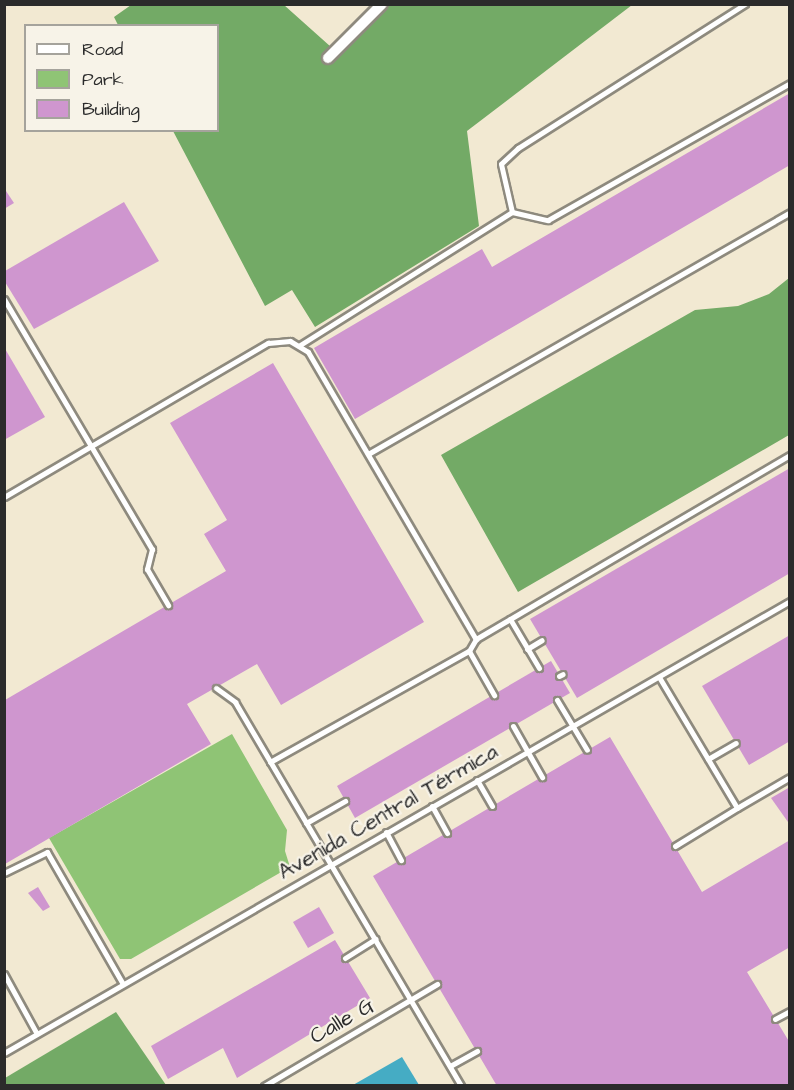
<!DOCTYPE html>
<meta charset="utf-8">
<style>
body{margin:0}
#map{position:relative;width:794px;height:1090px;overflow:hidden;background:#f2e9d2;font-family:"Architects Daughter",sans-serif}
div>[style]{position:absolute}
.green>*{inset:0;background:#8fc475}
.forest>*{inset:0;background:#73aa66}
.water>*{inset:0;background:#45acc4}
.building>*{inset:0;background:#cf96cf}
.roads{filter:drop-shadow(2px 0 #8e8a7e) drop-shadow(-2px 0 #8e8a7e) drop-shadow(0 2px #8e8a7e) drop-shadow(0 -2px #8e8a7e)}
.service>*{height:5px;margin:-2.5px;padding:0 2.5px;transform-origin:2.5px;border-radius:2.5px;background:#fff}
.minor>*{height:10px;margin:-5px;padding:0 5px;transform-origin:5px;border-radius:5px;background:#fff}
span{translate:-50% -50%;white-space:nowrap;text-align:center;line-height:1.15;-webkit-text-stroke:4.5px #f7f3e8;paint-order:stroke}
.street-label{font-size:22px;color:#2b2b2b}
.frame{position:absolute;inset:0;border:6px solid #2b2b2b;pointer-events:none}
.legend{position:absolute;left:24px;top:24px;width:195px;height:108px;box-sizing:border-box;background:#f7f3e8;border:2px solid #a5a39c;margin:0;padding:8px 10px;list-style:none;font-size:18px;color:#2b2b2b}
.legend li{display:flex;align-items:center;gap:12px;height:30px}
.legend b{width:30px;border:2px solid #a5a39c}
</style>
<div id="map">
<div class="green">
<div style="clip-path:polygon(232px 734px,287px 830px,285px 851px,290px 867px,131px 959px,120px 959px,49px 838px)"></div>
</div>
<div class="forest">
<div style="clip-path:polygon(131px 5px,284px 5px,331px 47px,376px 5px,632px 5px,467px 131px,479px 226px,315px 327px,292px 290px,265px 306px,173px 131px,218px 130px,218px 26px,118px 25px,114px 17px)"></div>
<div style="clip-path:polygon(789px 278px,789px 435px,518px 592px,441px 455px,695px 310px,738px 306px,769px 294px)"></div>
<div style="clip-path:polygon(116px 1012px,166px 1085px,5px 1085px,5px 1078px)"></div>
</div>
<div class="water">
<div style="clip-path:polygon(402px 1057px,419px 1085px,353px 1085px)"></div>
</div>
<div class="building">
<div style="clip-path:polygon(790px 93px,790px 165px,355px 419px,314px 348px,482px 249px,492px 267px)"></div>
<div style="clip-path:polygon(4px 188px,14px 203px,4px 209px)"></div>
<div style="clip-path:polygon(124px 202px,159px 261px,34px 329px,5px 282px,5px 271px)"></div>
<div style="clip-path:polygon(4px 347px,45px 417px,4px 440px)"></div>
<div style="clip-path:polygon(273px 363px,424px 622px,281px 705px,257px 664px,187px 704px,211px 744px,5px 864px,5px 700px,226px 571px,204px 534px,227px 520px,170px 423px)"></div>
<div style="clip-path:polygon(790px 468px,790px 573px,577px 698px,530px 619px)"></div>
<div style="clip-path:polygon(790px 635px,790px 741px,749px 765px,702px 686px)"></div>
<div style="clip-path:polygon(551px 661px,570px 693px,355px 818px,337px 786px)"></div>
<div style="clip-path:polygon(610px 737px,702px 892px,790px 840px,790px 947px,747px 972px,790px 1043px,790px 1086px,497px 1086px,373px 876px)"></div>
<div style="clip-path:polygon(790px 787px,790px 821px,788px 822px,771px 798px)"></div>
<div style="clip-path:polygon(38px 887px,50px 907px,43px 911px,28px 893px)"></div>
<div style="clip-path:polygon(319px 907px,334px 933px,308px 948px,293px 922px)"></div>
<div style="clip-path:polygon(335px 940px,370px 998px,237px 1078px,223px 1048px,168px 1079px,151px 1046px)"></div>
</div>
<div class="roads">
<div class="service">
<div style="left:745px;top:4px;width:269px;rotate:147.6deg"></div>
<div style="left:518px;top:148px;width:23px;rotate:137deg"></div>
<div style="left:501px;top:164px;width:49px;rotate:77.1deg"></div>
<div style="left:512px;top:212px;width:37px;rotate:13deg"></div>
<div style="left:548px;top:220px;width:278px;rotate:-29.5deg"></div>
<div style="left:4px;top:299px;width:291px;rotate:59.4deg"></div>
<div style="left:152px;top:549px;width:21px;rotate:104deg"></div>
<div style="left:147px;top:569px;width:42px;rotate:59.7deg"></div>
<div style="left:300px;top:345px;width:250px;rotate:-32.1deg"></div>
<div style="left:368px;top:454px;width:486px;rotate:-29.8deg"></div>
<div style="left:4px;top:497px;width:306px;rotate:-30.3deg"></div>
<div style="left:268px;top:343px;width:22px;rotate:-5deg"></div>
<div style="left:290px;top:341px;width:21px;rotate:31deg"></div>
<div style="left:308px;top:352px;width:333px;rotate:59.7deg"></div>
<div style="left:510px;top:619px;width:57px;rotate:59.4deg"></div>
<div style="left:527px;top:649px;width:17px;rotate:-31deg"></div>
<div style="left:469px;top:651px;width:51px;rotate:60.4deg"></div>
<div style="left:559px;top:676px;width:4px;rotate:-27deg"></div>
<div style="left:659px;top:677px;width:152px;rotate:59.2deg"></div>
<div style="left:737px;top:808px;width:61px;rotate:-30.3deg"></div>
<div style="left:216px;top:688px;width:24px;rotate:36deg"></div>
<div style="left:235px;top:702px;width:446px;rotate:59.5deg"></div>
<div style="left:557px;top:700px;width:58px;rotate:59deg"></div>
<div style="left:513px;top:726px;width:59px;rotate:60.4deg"></div>
<div style="left:708px;top:759px;width:32px;rotate:-30deg"></div>
<div style="left:270px;top:762px;width:228px;rotate:-29.2deg"></div>
<div style="left:469px;top:651px;width:14px;rotate:-60deg"></div>
<div style="left:476px;top:639px;width:364px;rotate:-30.4deg"></div>
<div style="left:477px;top:780px;width:30px;rotate:60deg"></div>
<div style="left:432px;top:806px;width:31px;rotate:61deg"></div>
<div style="left:306px;top:823px;width:45px;rotate:-29.4deg"></div>
<div style="left:386px;top:832px;width:32px;rotate:62deg"></div>
<div style="left:675px;top:846px;width:73px;rotate:-31.5deg"></div>
<div style="left:4px;top:873px;width:48px;rotate:-26deg"></div>
<div style="left:47px;top:852px;width:152px;rotate:60.1deg"></div>
<div style="left:345px;top:958px;width:36px;rotate:-32deg"></div>
<div style="left:4px;top:974px;width:68px;rotate:61.2deg"></div>
<div style="left:775px;top:1019px;width:17px;rotate:-28deg"></div>
<div style="left:4px;top:1053px;width:907px;rotate:-29.9deg"></div>
<div style="left:450px;top:1066px;width:31px;rotate:-29deg"></div>
<div style="left:264px;top:1086px;width:201px;rotate:-30.5deg"></div>
</div>
<div class="minor">
<div style="left:328px;top:58px;width:76px;rotate:-45deg"></div>
</div>
</div>
<div class="street-label">
<span style="left:388px;top:812px;rotate:-30deg">Avenida Central Térmica</span>
<span style="left:342px;top:1021px;rotate:-30deg">Calle G</span>
</div>
<div class="frame"></div>
<ul class="legend">
<li><b style="height:8px;background:#fff"></b>Road</li>
<li><b style="height:16px;background:#8fc475"></b>Park</li>
<li><b style="height:16px;background:#cf96cf"></b>Building</li>
</ul>
</div>
